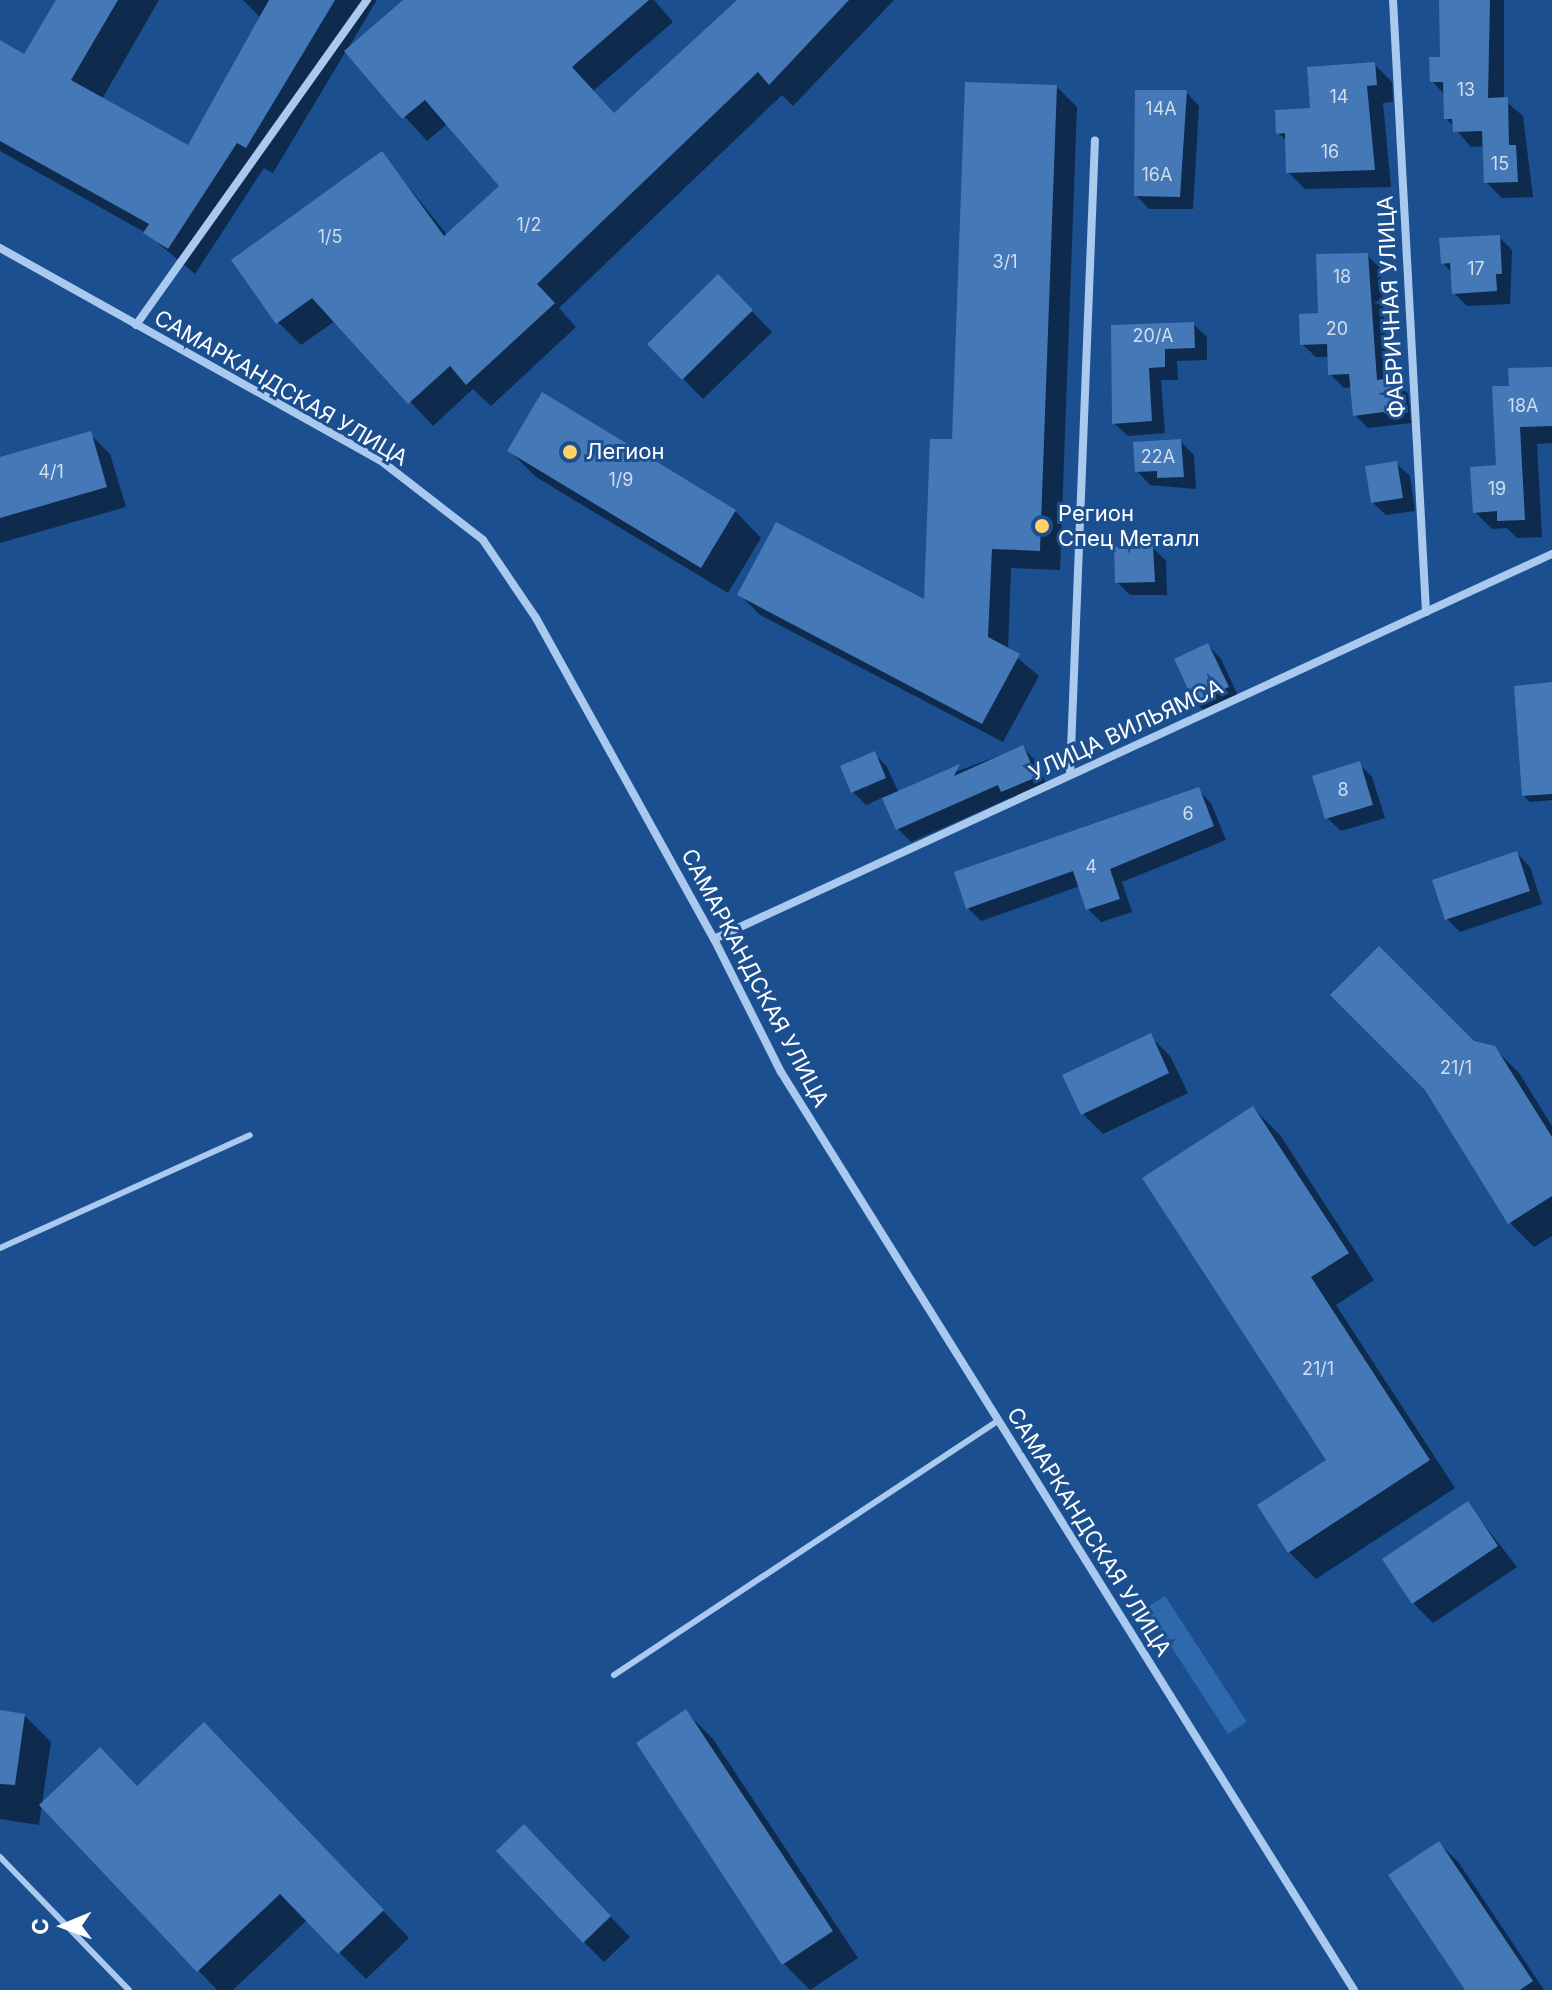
<!DOCTYPE html>
<meta charset="utf-8">
<style>
body{margin:0}
#map{position:relative;width:1552px;height:1990px;overflow:hidden;background:#1b4f8f;font-family:Inter,sans-serif}
div>[style]{position:absolute}
.green>*{inset:0;background:#2e69ad}
.shadow>*{inset:0;background:#0007}
.building>*{inset:0;background:#4478b7}
.lane>*{height:6px;margin:-3px;padding:0 3px;transform-origin:3px;border-radius:3px;background:#a9c9ee}
.street>*{height:8px;margin:-4px;padding:0 4px;transform-origin:4px;border-radius:4px;background:#a9c9ee}
.dots>*{width:22px;height:22px;translate:-50% -50%;box-sizing:border-box;border:4px solid #1b4f8f;border-radius:50%}
span{translate:-50% -50%;white-space:nowrap;text-align:center;line-height:1.15;-webkit-text-stroke:6px #1b4f8f;paint-order:stroke}
.number-label{font-size:18px;color:#d0dded}
.number-label span{-webkit-text-stroke-width:0}
.street-label{font-size:22px;color:#fff}
.poi-label{font-size:22px;color:#fff}
.left{translate:0 -50%;text-align:left}
.north{position:absolute;left:24px;top:1886px;width:80px;height:80px;-webkit-text-stroke:6px #1b4f8f;paint-order:stroke;rotate:269deg;font-size:22px;font-weight:700;line-height:32px;text-align:center;color:#fff}
.north::after{content:'';display:block;margin:auto;width:28px;height:36px;background:#fff;clip-path:polygon(50% 0,100% 100%,50% 72%,0 100%)}
</style>
<div id="map">
<div class="green">
<div style="clip-path:polygon(1165px 1596px,1247px 1722px,1228px 1734px,1146px 1608px)"></div>
</div>
<div class="shadow">
<div style="clip-path:polygon(60px 0,159px 0,102px 99px,188px 148px,261px 18px,243px 0,377px 0,347px 50px,406px 0,654px 0,673px 22px,593px 91px,615px 115px,737px 0,894px 0,793px 106px,782px 95px,559px 308px,576px 327px,491px 406px,473px 389px,433px 426px,335px 321px,301px 345px,278px 322px,382px 154px,448px 236px,502px 186px,448px 123px,427px 141px,346px 51px,273px 173px,264px 168px,195px 274px,146px 233px,0 151px,0 43px,25px 57px)"></div>
<div style="clip-path:polygon(1440px 0,1504px 0,1504px 100px,1523px 116px,1533px 197px,1502px 198px,1486px 182px,1485px 146px,1471px 147px,1446px 118px,1445px 95px,1432px 81px,1442px 59px)"></div>
<div style="clip-path:polygon(1374px 64px,1392px 82px,1393px 102px,1383px 103px,1391px 187px,1305px 189px,1288px 172px,1288px 142px,1278px 133px)"></div>
<div style="clip-path:polygon(1057px 87px,1077px 107px,1060px 570px,1011px 568px,1008px 650px,1039px 676px,1003px 742px,760px 615px,740px 595px,926px 602px,954px 441px)"></div>
<div style="clip-path:polygon(1186px 92px,1199px 106px,1193px 209px,1149px 209px,1136px 195px)"></div>
<div style="clip-path:polygon(1499px 237px,1512px 250px,1510px 304px,1467px 306px,1454px 293px,1452px 273px,1443px 263px)"></div>
<div style="clip-path:polygon(1367px 255px,1380px 268px,1389px 380px,1408px 393px,1411px 423px,1368px 428px,1355px 415px,1352px 387px,1344px 388px,1330px 374px,1330px 357px,1316px 357px,1302px 344px)"></div>
<div style="clip-path:polygon(718px 277px,772px 332px,703px 399px,649px 344px)"></div>
<div style="clip-path:polygon(1193px 324px,1207px 337px,1207px 360px,1177px 361px,1178px 380px,1161px 380px,1165px 433px,1128px 436px,1114px 423px,1113px 327px)"></div>
<div style="clip-path:polygon(1552px 369px,1552px 443px,1537px 444px,1542px 537px,1517px 538px,1507px 528px,1492px 529px,1475px 512px,1498px 467px,1511px 388px)"></div>
<div style="clip-path:polygon(90px 434px,110px 454px,126px 507px,0 543px,0 459px)"></div>
<div style="clip-path:polygon(1180px 441px,1194px 455px,1196px 489px,1150px 485px,1137px 471px)"></div>
<div style="clip-path:polygon(509px 450px,735px 511px,761px 538px,728px 593px,536px 477px)"></div>
<div style="clip-path:polygon(1396px 463px,1410px 476px,1415px 511px,1386px 515px,1372px 502px)"></div>
<div style="clip-path:polygon(1153px 548px,1166px 561px,1167px 595px,1130px 595px,1117px 582px)"></div>
<div style="clip-path:polygon(1208px 645px,1221px 659px,1240px 700px,1208px 715px,1195px 701px)"></div>
<div style="clip-path:polygon(1552px 684px,1552px 800px,1530px 802px,1523px 795px)"></div>
<div style="clip-path:polygon(1022px 747px,1036px 761px,1049px 790px,1016px 805px,1010px 798px,911px 842px,898px 829px,884px 797px,866px 805px,853px 792px,842px 767px,874px 753px,887px 767px,899px 793px)"></div>
<div style="clip-path:polygon(1359px 764px,1372px 777px,1385px 818px,1341px 831px,1327px 818px)"></div>
<div style="clip-path:polygon(1198px 790px,1211px 803px,1226px 840px,1122px 882px,1132px 912px,1101px 922px,1088px 909px,1080px 886px,981px 921px,968px 908px)"></div>
<div style="clip-path:polygon(1517px 853px,1530px 867px,1542px 904px,1460px 932px,1447px 919px)"></div>
<div style="clip-path:polygon(1150px 1036px,1170px 1056px,1188px 1093px,1103px 1134px,1083px 1114px)"></div>
<div style="clip-path:polygon(1473px 1043px,1494px 1048px,1519px 1073px,1552px 1126px,1552px 1236px,1534px 1247px,1510px 1223px)"></div>
<div style="clip-path:polygon(1253px 1108px,1280px 1135px,1374px 1280px,1336px 1305px,1455px 1488px,1316px 1579px,1289px 1552px,1329px 1461px)"></div>
<div style="clip-path:polygon(1468px 1504px,1517px 1567px,1433px 1623px,1413px 1603px)"></div>
<div style="clip-path:polygon(0 1712px,24px 1715px,51px 1742px,42px 1804px,138px 1788px,231px 1751px,409px 1938px,366px 1979px,307px 1920px,233px 1990px,217px 1990px,42px 1805px,39px 1825px,0 1819px)"></div>
<div style="clip-path:polygon(686px 1712px,713px 1739px,858px 1958px,810px 1990px,783px 1963px)"></div>
<div style="clip-path:polygon(1439px 1843px,1459px 1863px,1544px 1990px,1467px 1990px)"></div>
<div style="clip-path:polygon(544px 1847px,630px 1937px,604px 1962px,584px 1942px)"></div>
</div>
<div class="building">
<div style="clip-path:polygon(56px 0,118px 0,71px 80px,188px 145px,269px 0,335px 0,246px 148px,237px 143px,168px 249px,143px 233px,149px 224px,0 141px,0 40px,24px 54px)"></div>
<div style="clip-path:polygon(403px 0,649px 0,572px 67px,614px 113px,737px 0,849px 0,769px 85px,758px 72px,537px 284px,555px 303px,466px 385px,450px 366px,408px 404px,312px 298px,276px 324px,231px 260px,382px 151px,444px 236px,499px 186px,425px 100px,402px 119px,344px 51px)"></div>
<div style="clip-path:polygon(1439px 0,1490px 0,1488px 98px,1508px 97px,1509px 145px,1516px 145px,1518px 182px,1484px 183px,1482px 131px,1453px 132px,1452px 119px,1444px 119px,1443px 82px,1430px 82px,1429px 57px,1440px 57px)"></div>
<div style="clip-path:polygon(1375px 62px,1377px 85px,1367px 86px,1375px 170px,1286px 173px,1285px 133px,1276px 134px,1275px 110px,1310px 108px,1307px 67px)"></div>
<div style="clip-path:polygon(965px 82px,1057px 85px,1040px 551px,992px 549px,988px 637px,1020px 654px,982px 724px,737px 595px,776px 522px,924px 599px,930px 439px,952px 439px)"></div>
<div style="clip-path:polygon(1135px 90px,1187px 90px,1180px 197px,1134px 196px)"></div>
<div style="clip-path:polygon(1500px 235px,1502px 274px,1496px 274px,1497px 291px,1452px 294px,1450px 263px,1441px 264px,1439px 238px)"></div>
<div style="clip-path:polygon(1368px 253px,1377px 380px,1396px 377px,1399px 410px,1353px 416px,1349px 374px,1328px 375px,1327px 344px,1300px 345px,1299px 314px,1318px 313px,1316px 254px)"></div>
<div style="clip-path:polygon(718px 274px,753px 310px,682px 380px,647px 344px)"></div>
<div style="clip-path:polygon(1194px 322px,1195px 348px,1165px 349px,1165px 367px,1149px 368px,1152px 421px,1112px 424px,1111px 325px)"></div>
<div style="clip-path:polygon(1552px 367px,1552px 426px,1520px 427px,1525px 520px,1497px 521px,1497px 511px,1473px 513px,1470px 467px,1496px 465px,1492px 386px,1509px 386px,1508px 368px)"></div>
<div style="clip-path:polygon(542px 392px,736px 510px,701px 568px,507px 451px)"></div>
<div style="clip-path:polygon(91px 431px,107px 487px,0 518px,0 457px)"></div>
<div style="clip-path:polygon(1181px 439px,1184px 477px,1157px 478px,1157px 471px,1135px 472px,1133px 442px)"></div>
<div style="clip-path:polygon(1397px 461px,1403px 498px,1371px 503px,1365px 466px)"></div>
<div style="clip-path:polygon(1153px 546px,1155px 582px,1115px 583px,1114px 547px)"></div>
<div style="clip-path:polygon(1208px 643px,1229px 687px,1194px 702px,1174px 659px)"></div>
<div style="clip-path:polygon(1552px 682px,1552px 794px,1522px 796px,1514px 686px)"></div>
<div style="clip-path:polygon(1023px 745px,1037px 777px,1001px 792px,998px 785px,896px 830px,882px 798px,960px 764px,954px 776px)"></div>
<div style="clip-path:polygon(875px 751px,886px 778px,851px 793px,840px 766px)"></div>
<div style="clip-path:polygon(1360px 761px,1373px 805px,1325px 819px,1312px 776px)"></div>
<div style="clip-path:polygon(1199px 787px,1214px 826px,1110px 869px,1120px 899px,1086px 910px,1073px 871px,966px 909px,954px 872px)"></div>
<div style="clip-path:polygon(1517px 851px,1530px 891px,1445px 920px,1432px 880px)"></div>
<div style="clip-path:polygon(1379px 946px,1474px 1041px,1495px 1046px,1552px 1137px,1552px 1196px,1508px 1224px,1425px 1090px,1330px 995px)"></div>
<div style="clip-path:polygon(1151px 1033px,1169px 1073px,1081px 1115px,1062px 1075px)"></div>
<div style="clip-path:polygon(1253px 1106px,1349px 1253px,1311px 1277px,1430px 1460px,1288px 1553px,1257px 1505px,1326px 1460px,1142px 1178px)"></div>
<div style="clip-path:polygon(1468px 1501px,1498px 1546px,1412px 1604px,1382px 1559px)"></div>
<div style="clip-path:polygon(686px 1709px,833px 1931px,782px 1965px,636px 1743px)"></div>
<div style="clip-path:polygon(0 1710px,25px 1714px,15px 1785px,0 1784px)"></div>
<div style="clip-path:polygon(204px 1722px,384px 1910px,338px 1954px,280px 1894px,197px 1972px,39px 1805px,100px 1747px,137px 1786px)"></div>
<div style="clip-path:polygon(524px 1824px,611px 1916px,583px 1943px,496px 1851px)"></div>
<div style="clip-path:polygon(1439px 1841px,1533px 1981px,1520px 1990px,1465px 1990px,1388px 1875px)"></div>
</div>
<div class="lane">
<div style="left:0;top:1248px;width:274px;rotate:-24.3deg"></div>
<div style="left:614px;top:1675px;width:460px;rotate:-33.5deg"></div>
<div style="left:0;top:1857px;width:185px;rotate:45.9deg"></div>
</div>
<div class="street">
<div style="left:1393px;top:0;width:613px;rotate:86.91deg"></div>
<div style="left:0;top:248px;width:435px;rotate:29.2deg"></div>
<div style="left:380px;top:460px;width:130px;rotate:37.8deg"></div>
<div style="left:483px;top:540px;width:94px;rotate:55.8deg"></div>
<div style="left:536px;top:618px;width:367px;rotate:61deg"></div>
<div style="left:714px;top:939px;width:149px;rotate:63.3deg"></div>
<div style="left:781px;top:1072px;width:1082px;rotate:58.03deg"></div>
<div style="left:136px;top:325px;width:399px;rotate:-54.6deg"></div>
<div style="left:1070px;top:775px;width:635px;rotate:-87.75deg"></div>
<div style="left:714px;top:939px;width:922px;rotate:-24.68deg"></div>
</div>
<div class="dots">
<div style="left:570px;top:452px;background:#ffd166"></div>
<div style="left:1042px;top:526px;background:#ffd166"></div>
</div>
<div class="number-label">
<span style="left:1466px;top:90px">13</span>
<span style="left:1339px;top:97px">14</span>
<span style="left:1161px;top:109px">14А</span>
<span style="left:1330px;top:152px">16</span>
<span style="left:1500px;top:164px">15</span>
<span style="left:1157px;top:175px">16А</span>
<span style="left:529px;top:225px">1/2</span>
<span style="left:330px;top:237px">1/5</span>
<span style="left:1005px;top:262px">3/1</span>
<span style="left:1476px;top:269px">17</span>
<span style="left:1342px;top:277px">18</span>
<span style="left:1337px;top:329px">20</span>
<span style="left:1153px;top:336px">20/А</span>
<span style="left:1523px;top:406px">18А</span>
<span style="left:1158px;top:457px">22А</span>
<span style="left:51px;top:472px">4/1</span>
<span style="left:621px;top:480px">1/9</span>
<span style="left:1497px;top:489px">19</span>
<span style="left:1343px;top:790px">8</span>
<span style="left:1188px;top:814px">6</span>
<span style="left:1091px;top:867px">4</span>
<span style="left:1456px;top:1068px">21/1</span>
<span style="left:1318px;top:1369px">21/1</span>
</div>
<div class="street-label">
<span style="left:1391px;top:307px;rotate:-93deg">ФАБРИЧНАЯ УЛИЦА</span>
<span style="left:281px;top:388px;rotate:30deg">САМАРКАНДСКАЯ УЛИЦА</span>
<span style="left:1126px;top:730px;rotate:-25deg">УЛИЦА ВИЛЬЯМСА</span>
<span style="left:755px;top:978px;rotate:62deg">САМАРКАНДСКАЯ УЛИЦА</span>
<span style="left:1089px;top:1532px;rotate:58deg">САМАРКАНДСКАЯ УЛИЦА</span>
</div>
<div class="poi-label">
<span class="left" style="left:586px;top:452px">Легион</span>
<span class="left" style="left:1058px;top:526px">Регион<br>Спец Металл</span>
</div>
<div class="north">С</div>
</div>
